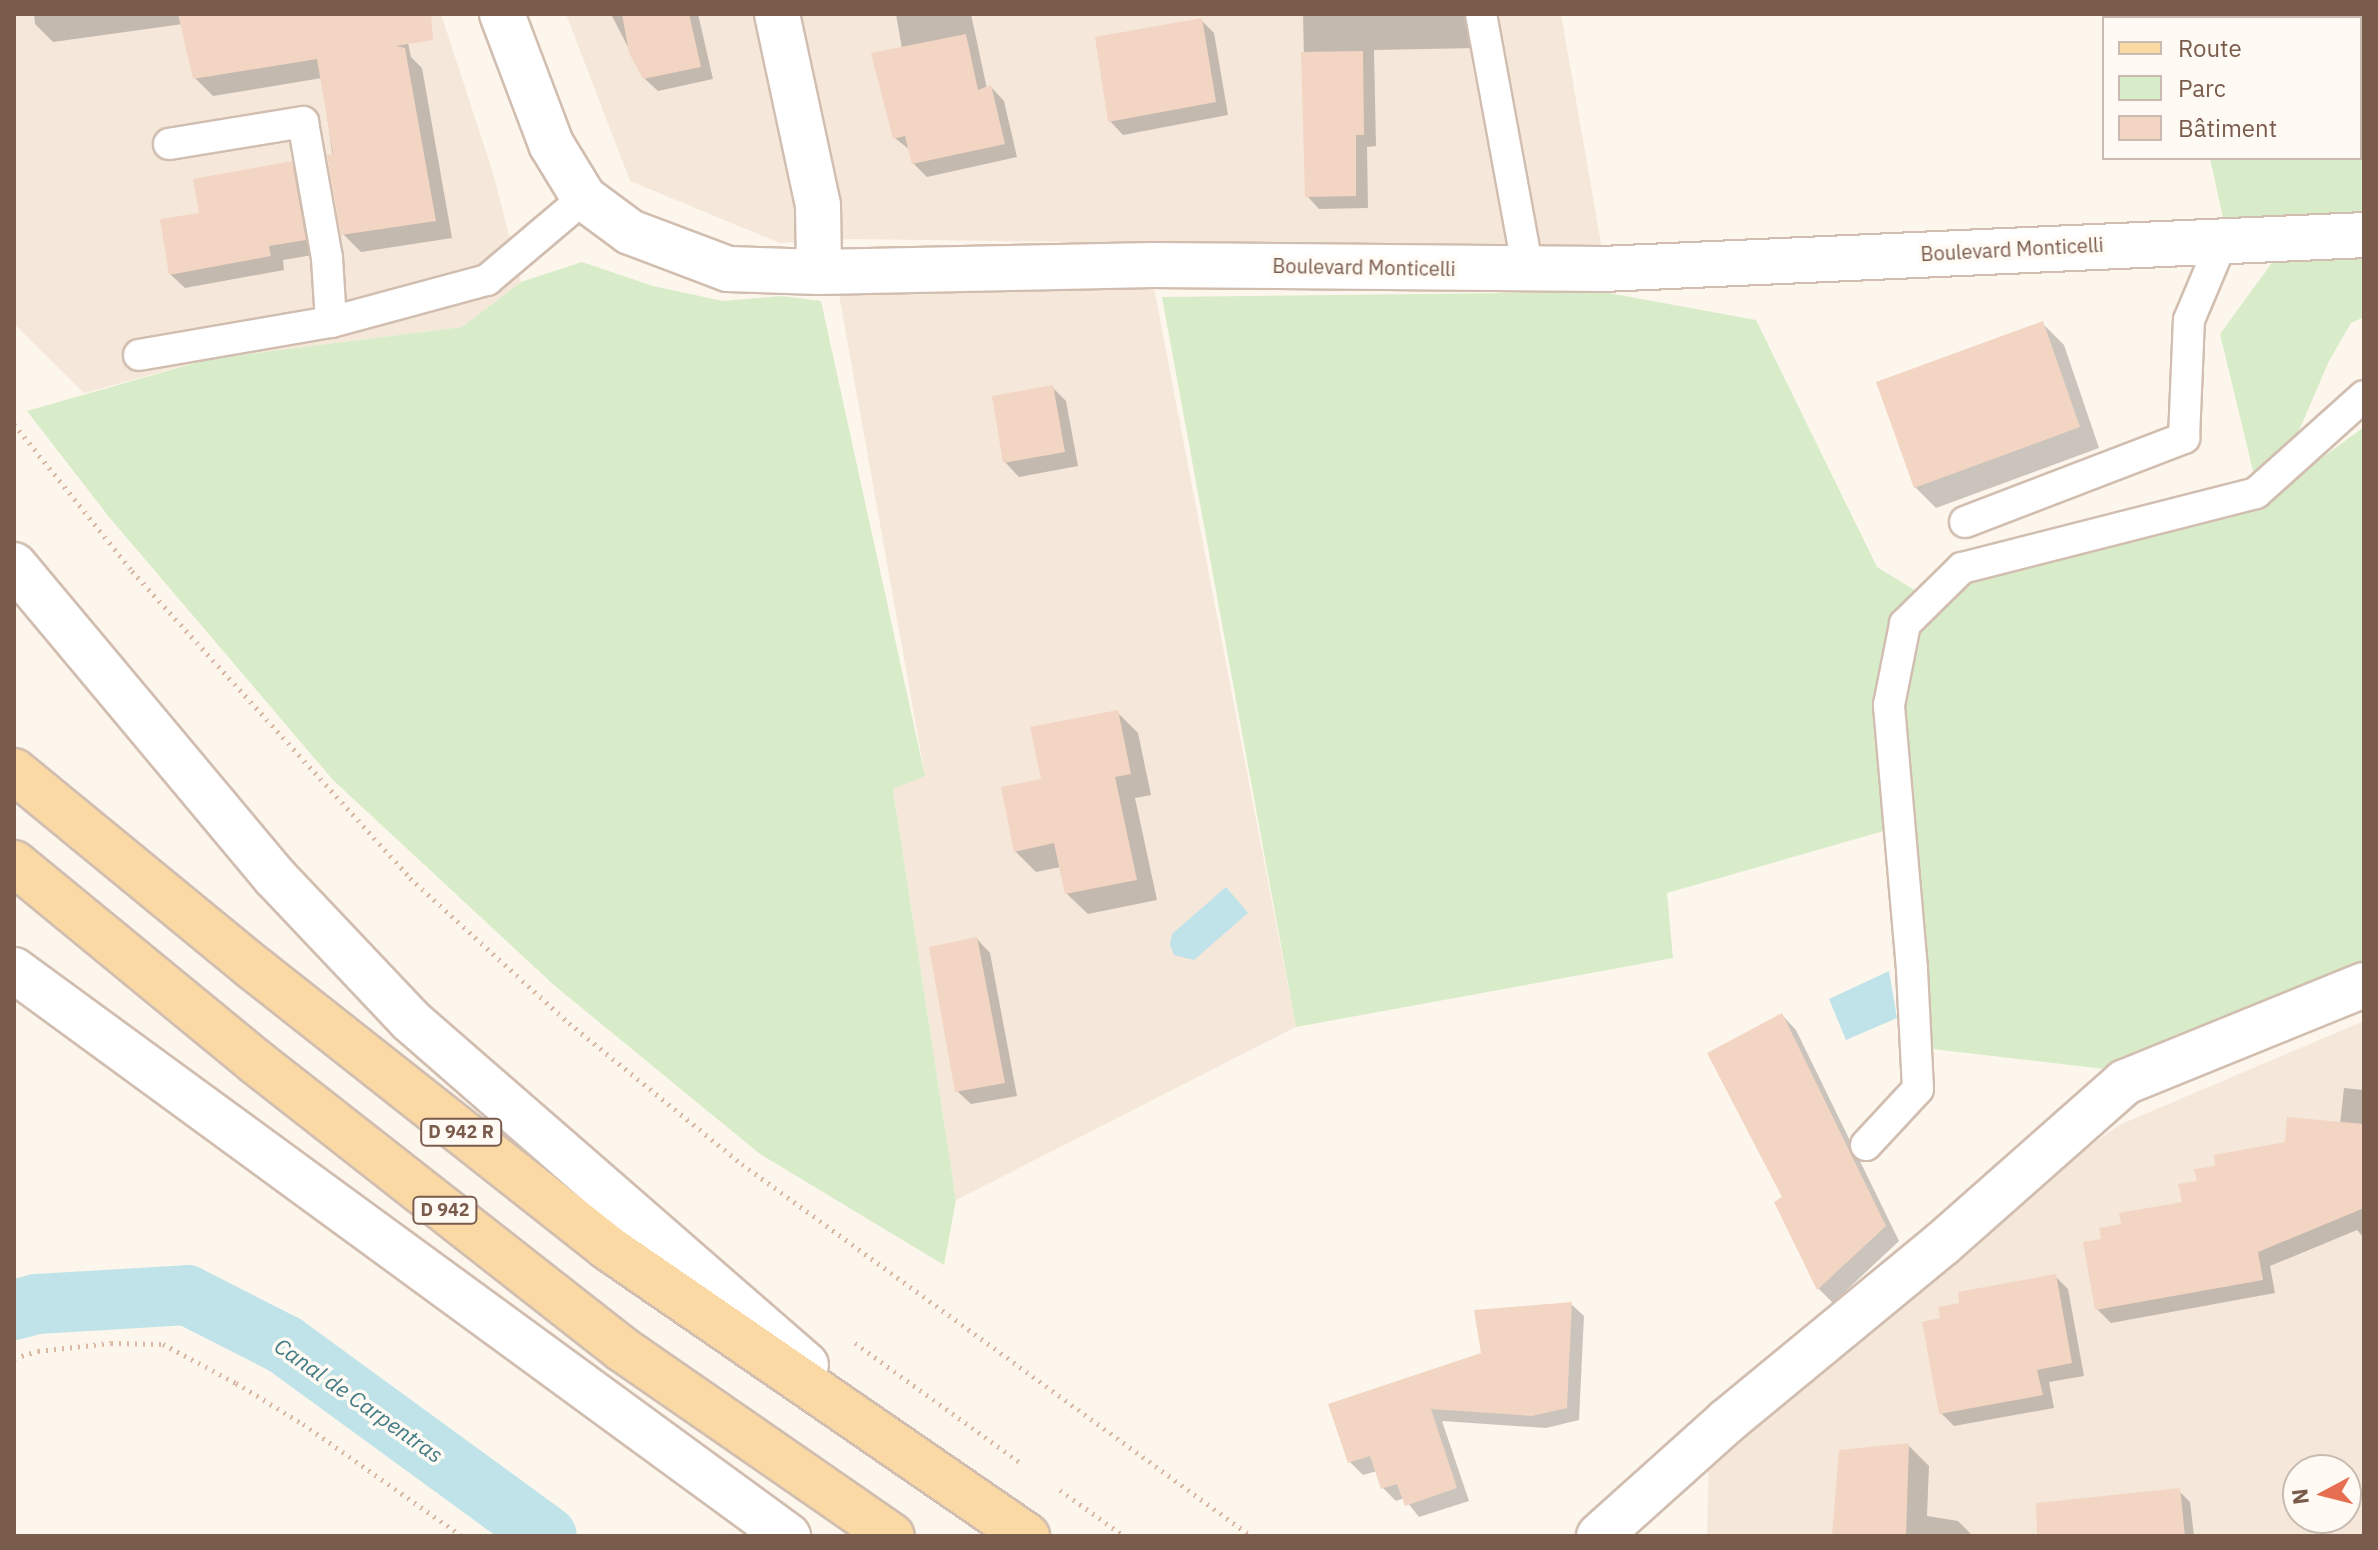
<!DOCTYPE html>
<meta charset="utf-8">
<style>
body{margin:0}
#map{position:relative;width:2378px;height:1550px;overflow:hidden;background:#fdf6ec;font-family:"IBM Plex Sans",sans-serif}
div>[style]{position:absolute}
.residential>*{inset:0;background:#f5e8da}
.green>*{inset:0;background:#d8ecc9}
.water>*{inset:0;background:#bfe3e8}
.shadow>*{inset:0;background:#0003}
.canal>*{height:60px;margin:-30px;padding:0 30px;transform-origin:30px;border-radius:30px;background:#bfe3e8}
.building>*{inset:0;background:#f3d5c3}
.path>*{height:5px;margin-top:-2.5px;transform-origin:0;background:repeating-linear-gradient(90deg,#d9b8a5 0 2px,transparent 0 8px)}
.roads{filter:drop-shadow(2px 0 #d1beb0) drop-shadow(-2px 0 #d1beb0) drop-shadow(0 2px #d1beb0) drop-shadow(0 -2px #d1beb0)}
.lane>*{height:30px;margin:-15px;padding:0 15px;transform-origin:15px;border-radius:15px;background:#fff}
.street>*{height:44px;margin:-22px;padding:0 22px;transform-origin:22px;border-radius:22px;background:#fff}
.secondary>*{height:44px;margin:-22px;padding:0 22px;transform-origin:22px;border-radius:22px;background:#fff}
.primary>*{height:44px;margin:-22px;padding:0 22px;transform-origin:22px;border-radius:22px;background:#fbd9a5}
span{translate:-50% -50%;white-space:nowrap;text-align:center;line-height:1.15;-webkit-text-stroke:7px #fffaf3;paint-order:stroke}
.shield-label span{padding:2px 6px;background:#fffaf3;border:2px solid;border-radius:6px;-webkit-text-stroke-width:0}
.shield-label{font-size:18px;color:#7a5c4d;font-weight:700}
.street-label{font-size:20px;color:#7a5c4d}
.water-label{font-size:22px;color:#437c86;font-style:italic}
.frame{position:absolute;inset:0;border:16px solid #7a5c4d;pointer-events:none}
.legend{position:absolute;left:2102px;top:16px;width:260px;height:144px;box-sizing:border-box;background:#fffaf3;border:2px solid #cabbb1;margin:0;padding:10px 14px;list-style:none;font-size:24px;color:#7a5c4d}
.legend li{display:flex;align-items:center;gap:16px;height:40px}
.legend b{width:40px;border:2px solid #cabbb1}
.north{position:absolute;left:2282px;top:1454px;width:80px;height:80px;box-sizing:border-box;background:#fffaf3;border:2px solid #cabbb1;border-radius:50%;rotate:263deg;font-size:22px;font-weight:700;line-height:32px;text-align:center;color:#7a5c4d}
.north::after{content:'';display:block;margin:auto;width:28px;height:36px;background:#e76f51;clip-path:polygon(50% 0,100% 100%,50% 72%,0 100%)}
</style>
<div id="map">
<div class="residential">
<div style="clip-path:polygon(14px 14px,441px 14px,493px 173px,521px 282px,462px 327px,209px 359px,84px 393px,14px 324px)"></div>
<div style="clip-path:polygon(566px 14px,1561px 14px,1602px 249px,852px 239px,780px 243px,630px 181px)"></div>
<div style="clip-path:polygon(1154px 288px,1296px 1027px,956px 1200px,893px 788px,925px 776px,838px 289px)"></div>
<div style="clip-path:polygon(evenodd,2364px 1021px,2364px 1536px,1707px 1536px,1709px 1462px,2034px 1186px,2119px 1125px,2364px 1021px,2298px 1470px,2346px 1470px,2346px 1518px,2298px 1518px,2298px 1470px)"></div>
</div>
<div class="green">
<div style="clip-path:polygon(2180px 14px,2364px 14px,2364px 215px,2223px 218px,2210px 158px,2360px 158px,2360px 18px,2181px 18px)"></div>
<div style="clip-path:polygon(2364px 245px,2364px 317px,2351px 323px,2329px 361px,2288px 456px,2254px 475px,2220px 334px,2277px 256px)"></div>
<div style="clip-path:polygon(582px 262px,653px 286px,723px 301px,782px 296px,821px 301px,925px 776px,893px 789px,956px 1200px,944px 1265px,760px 1154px,555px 986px,333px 780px,109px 517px,27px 411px,209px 359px,462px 327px,521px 282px)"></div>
<div style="clip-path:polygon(1603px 292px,1756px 320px,1877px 567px,1916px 591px,2137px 538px,2279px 489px,2364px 427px,2364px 968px,2113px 1070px,1932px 1049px,1894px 828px,1667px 893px,1673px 958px,1296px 1027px,1162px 297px)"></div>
</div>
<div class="water">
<div style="clip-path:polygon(1226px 887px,1248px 913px,1194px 960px,1174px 955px,1170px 945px,1172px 934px)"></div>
<div style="clip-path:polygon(1889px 971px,1897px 1018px,1846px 1040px,1829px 999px)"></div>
</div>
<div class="shadow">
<div style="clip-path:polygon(34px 14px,402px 14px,411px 57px,422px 68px,452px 238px,361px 252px,343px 234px,322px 78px,213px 96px,195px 78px,183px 24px,53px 42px,35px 24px)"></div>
<div style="clip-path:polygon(611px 14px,698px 14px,713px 79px,658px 91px,644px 78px)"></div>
<div style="clip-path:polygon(896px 14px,971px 14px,987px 89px,991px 87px,1004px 101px,1017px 157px,927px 177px,913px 163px,911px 151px,895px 138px,902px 49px)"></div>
<div style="clip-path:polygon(1303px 14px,1474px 14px,1478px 48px,1374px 50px,1376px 146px,1367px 147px,1368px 208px,1319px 209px,1307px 196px)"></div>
<div style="clip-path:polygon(1201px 20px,1214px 33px,1228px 115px,1123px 135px,1110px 121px)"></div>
<div style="clip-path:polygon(291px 164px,305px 178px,319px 254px,283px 260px,284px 270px,185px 288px,170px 274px,201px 215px)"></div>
<div style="clip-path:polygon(2043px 324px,2064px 345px,2099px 448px,1936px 508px,1915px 487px)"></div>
<div style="clip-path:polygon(1052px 387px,1066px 401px,1078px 466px,1019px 477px,1005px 462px)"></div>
<div style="clip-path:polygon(1117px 712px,1138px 733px,1151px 795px,1135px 798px,1157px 900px,1088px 914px,1066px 893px,1061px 867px,1036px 872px,1015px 851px,1043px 781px)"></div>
<div style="clip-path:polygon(977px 939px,990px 953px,1017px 1096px,971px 1104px,957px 1091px)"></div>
<div style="clip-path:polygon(1782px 1015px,1796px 1030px,1899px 1241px,1833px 1303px,1819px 1289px,1776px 1203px,1785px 1198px)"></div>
<div style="clip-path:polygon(2344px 1088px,2364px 1090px,2364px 1238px,2357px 1230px,2270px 1266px,2275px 1293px,2111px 1323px,2097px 1309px,2104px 1240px,2123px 1225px,2184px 1203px,2199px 1182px,2217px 1167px,2340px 1124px)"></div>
<div style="clip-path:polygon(2055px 1276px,2068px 1289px,2084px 1376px,2049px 1382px,2054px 1408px,1954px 1426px,1941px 1413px,1942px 1320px)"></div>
<div style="clip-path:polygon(1571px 1304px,1584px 1316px,1579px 1420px,1546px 1428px,1442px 1421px,1469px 1501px,1419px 1517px,1404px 1498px,1396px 1501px,1383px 1488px,1377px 1471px,1363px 1475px,1350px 1462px,1483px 1354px)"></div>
<div style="clip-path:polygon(1908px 1445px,1929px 1466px,1927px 1516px,1958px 1521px,1973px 1536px,1834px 1536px)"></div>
<div style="clip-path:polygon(2179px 1491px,2190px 1502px,2194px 1536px,2087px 1536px)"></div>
</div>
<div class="canal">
<div style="left:14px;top:1310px;width:24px;rotate:-15deg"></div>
<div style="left:37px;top:1304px;width:150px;rotate:-3.4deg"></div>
<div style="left:187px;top:1295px;width:110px;rotate:27deg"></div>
<div style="left:285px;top:1345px;width:324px;rotate:36.1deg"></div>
</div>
<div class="building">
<div style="clip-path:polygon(178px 14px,431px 14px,433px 40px,396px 46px,405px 48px,436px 221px,341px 235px,327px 155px,333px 154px,317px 59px,193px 79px)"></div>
<div style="clip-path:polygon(622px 14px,689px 14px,701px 67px,643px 79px,629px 53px)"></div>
<div style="clip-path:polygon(1202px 18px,1216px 102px,1108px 122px,1095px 37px)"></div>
<div style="clip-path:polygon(966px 34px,978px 90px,991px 85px,1005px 144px,912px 164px,905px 136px,893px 139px,871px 53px)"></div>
<div style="clip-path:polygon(1363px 51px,1364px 135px,1356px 135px,1356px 196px,1305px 197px,1301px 52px)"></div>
<div style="clip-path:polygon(292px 161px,306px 240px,269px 246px,271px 256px,169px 275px,160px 219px,199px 213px,193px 179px)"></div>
<div style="clip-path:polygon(2043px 321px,2080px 427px,1914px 488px,1876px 382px)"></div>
<div style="clip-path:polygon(1053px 385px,1065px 452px,1003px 463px,992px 396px)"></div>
<div style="clip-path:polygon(1118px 710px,1131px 774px,1115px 777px,1137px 880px,1065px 894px,1054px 843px,1014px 852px,1001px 787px,1041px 779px,1030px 727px)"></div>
<div style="clip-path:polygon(977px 937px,1005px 1083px,955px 1092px,929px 947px)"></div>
<div style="clip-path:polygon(1782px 1013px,1886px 1226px,1817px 1290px,1774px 1202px,1782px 1197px,1707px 1053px)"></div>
<div style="clip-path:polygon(2287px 1117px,2364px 1124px,2364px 1208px,2258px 1252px,2263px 1280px,2095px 1310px,2083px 1242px,2101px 1239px,2099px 1228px,2121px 1224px,2119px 1213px,2182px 1202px,2178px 1184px,2197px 1181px,2194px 1169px,2215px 1166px,2214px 1155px,2285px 1142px)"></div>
<div style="clip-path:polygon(2056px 1274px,2072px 1363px,2037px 1370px,2043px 1395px,1939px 1414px,1922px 1322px,1940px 1318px,1938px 1307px,1959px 1303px,1958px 1292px)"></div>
<div style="clip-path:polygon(1572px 1302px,1567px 1408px,1532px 1416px,1431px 1409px,1457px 1488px,1405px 1506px,1397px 1484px,1381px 1489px,1370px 1456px,1348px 1463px,1328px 1404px,1481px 1353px,1474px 1310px)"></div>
<div style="clip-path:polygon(1909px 1443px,1906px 1536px,1832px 1536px,1839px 1450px)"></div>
<div style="clip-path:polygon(2180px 1488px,2185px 1536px,2037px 1536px,2036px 1503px)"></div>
</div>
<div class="path">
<div style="left:14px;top:424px;width:189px;rotate:51.2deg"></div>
<div style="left:132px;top:571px;width:414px;rotate:47.8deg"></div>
<div style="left:410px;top:878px;width:215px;rotate:42.4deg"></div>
<div style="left:569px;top:1023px;width:223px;rotate:39.2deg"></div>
<div style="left:742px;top:1164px;width:630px;rotate:36.16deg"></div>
<div style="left:855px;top:1343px;width:206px;rotate:35.9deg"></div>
<div style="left:14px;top:1358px;width:25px;rotate:-16deg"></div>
<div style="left:38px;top:1351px;width:73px;rotate:-6.3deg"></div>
<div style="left:111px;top:1343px;width:52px;rotate:1.1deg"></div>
<div style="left:163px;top:1344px;width:83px;rotate:28.1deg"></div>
<div style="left:236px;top:1383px;width:79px;rotate:31.5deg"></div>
<div style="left:303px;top:1424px;width:194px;rotate:35.2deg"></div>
<div style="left:1060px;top:1490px;width:79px;rotate:35.7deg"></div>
</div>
<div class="roads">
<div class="lane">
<div style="left:1481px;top:14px;width:259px;rotate:79.6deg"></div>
<div style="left:169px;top:144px;width:136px;rotate:-9.3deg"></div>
<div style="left:303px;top:122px;width:138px;rotate:80deg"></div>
<div style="left:327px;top:258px;width:64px;rotate:86.4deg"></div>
<div style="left:139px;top:355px;width:195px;rotate:-9.8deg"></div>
<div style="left:331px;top:322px;width:162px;rotate:-15.1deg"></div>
<div style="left:487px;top:280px;width:127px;rotate:-40.2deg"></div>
<div style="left:1965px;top:522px;width:235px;rotate:-21deg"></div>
<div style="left:2184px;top:438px;width:118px;rotate:-87.6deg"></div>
<div style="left:2189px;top:320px;width:88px;rotate:-67.2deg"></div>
<div style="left:1866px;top:1145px;width:76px;rotate:-47.1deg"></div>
<div style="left:1918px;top:1089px;width:120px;rotate:-92.9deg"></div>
<div style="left:1912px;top:969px;width:265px;rotate:-95deg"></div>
<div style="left:1889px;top:705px;width:83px;rotate:-78.8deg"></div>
<div style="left:1905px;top:624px;width:80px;rotate:-44.5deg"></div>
<div style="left:1962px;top:568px;width:303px;rotate:-14.3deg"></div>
<div style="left:2256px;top:493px;width:145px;rotate:-41.9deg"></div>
</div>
<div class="street">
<div style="left:502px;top:14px;width:139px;rotate:69.3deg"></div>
<div style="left:551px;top:144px;width:63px;rotate:58.6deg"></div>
<div style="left:584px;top:198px;width:57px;rotate:36.5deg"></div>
<div style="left:630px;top:232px;width:105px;rotate:20.7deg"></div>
<div style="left:728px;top:269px;width:91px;rotate:1.9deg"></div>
<div style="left:819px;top:272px;width:334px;rotate:-1.2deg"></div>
<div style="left:1153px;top:265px;width:449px;rotate:0.5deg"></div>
<div style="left:1602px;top:269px;width:763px;rotate:-2.55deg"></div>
<div style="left:777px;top:14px;width:195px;rotate:77.9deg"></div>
<div style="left:818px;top:205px;width:67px;rotate:89.1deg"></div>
<div style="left:1599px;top:1536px;width:172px;rotate:-41.9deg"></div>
<div style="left:1727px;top:1421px;width:278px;rotate:-39.5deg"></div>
<div style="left:1942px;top:1244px;width:244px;rotate:-41.5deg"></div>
<div style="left:2125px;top:1082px;width:258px;rotate:-22.1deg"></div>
</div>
<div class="secondary">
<div style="left:14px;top:565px;width:407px;rotate:50.1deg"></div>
<div style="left:275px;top:877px;width:197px;rotate:46.6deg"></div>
<div style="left:410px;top:1020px;width:525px;rotate:41.06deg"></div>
<div style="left:14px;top:970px;width:959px;rotate:36.18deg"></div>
</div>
<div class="primary">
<div style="left:14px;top:771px;width:310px;rotate:39.4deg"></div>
<div style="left:254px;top:968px;width:450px;rotate:38.3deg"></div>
<div style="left:607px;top:1247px;width:510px;rotate:34.53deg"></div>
<div style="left:14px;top:863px;width:313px;rotate:39.4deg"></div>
<div style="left:256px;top:1062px;width:465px;rotate:38.1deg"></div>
<div style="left:622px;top:1349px;width:328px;rotate:34.7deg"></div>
</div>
</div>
<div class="shield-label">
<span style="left:461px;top:1132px">D 942 R</span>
<span style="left:445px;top:1210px">D 942</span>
</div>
<div class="street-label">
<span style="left:2012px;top:249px;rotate:-3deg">Boulevard Monticelli</span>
<span style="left:1364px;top:267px;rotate:1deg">Boulevard Monticelli</span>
</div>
<div class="water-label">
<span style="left:359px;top:1400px;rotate:35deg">Canal de Carpentras</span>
</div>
<div class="frame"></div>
<ul class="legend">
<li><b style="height:10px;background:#fbd9a5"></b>Route</li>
<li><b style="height:22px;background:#d8ecc9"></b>Parc</li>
<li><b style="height:22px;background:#f3d5c3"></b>Bâtiment</li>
</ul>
<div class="north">N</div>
</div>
